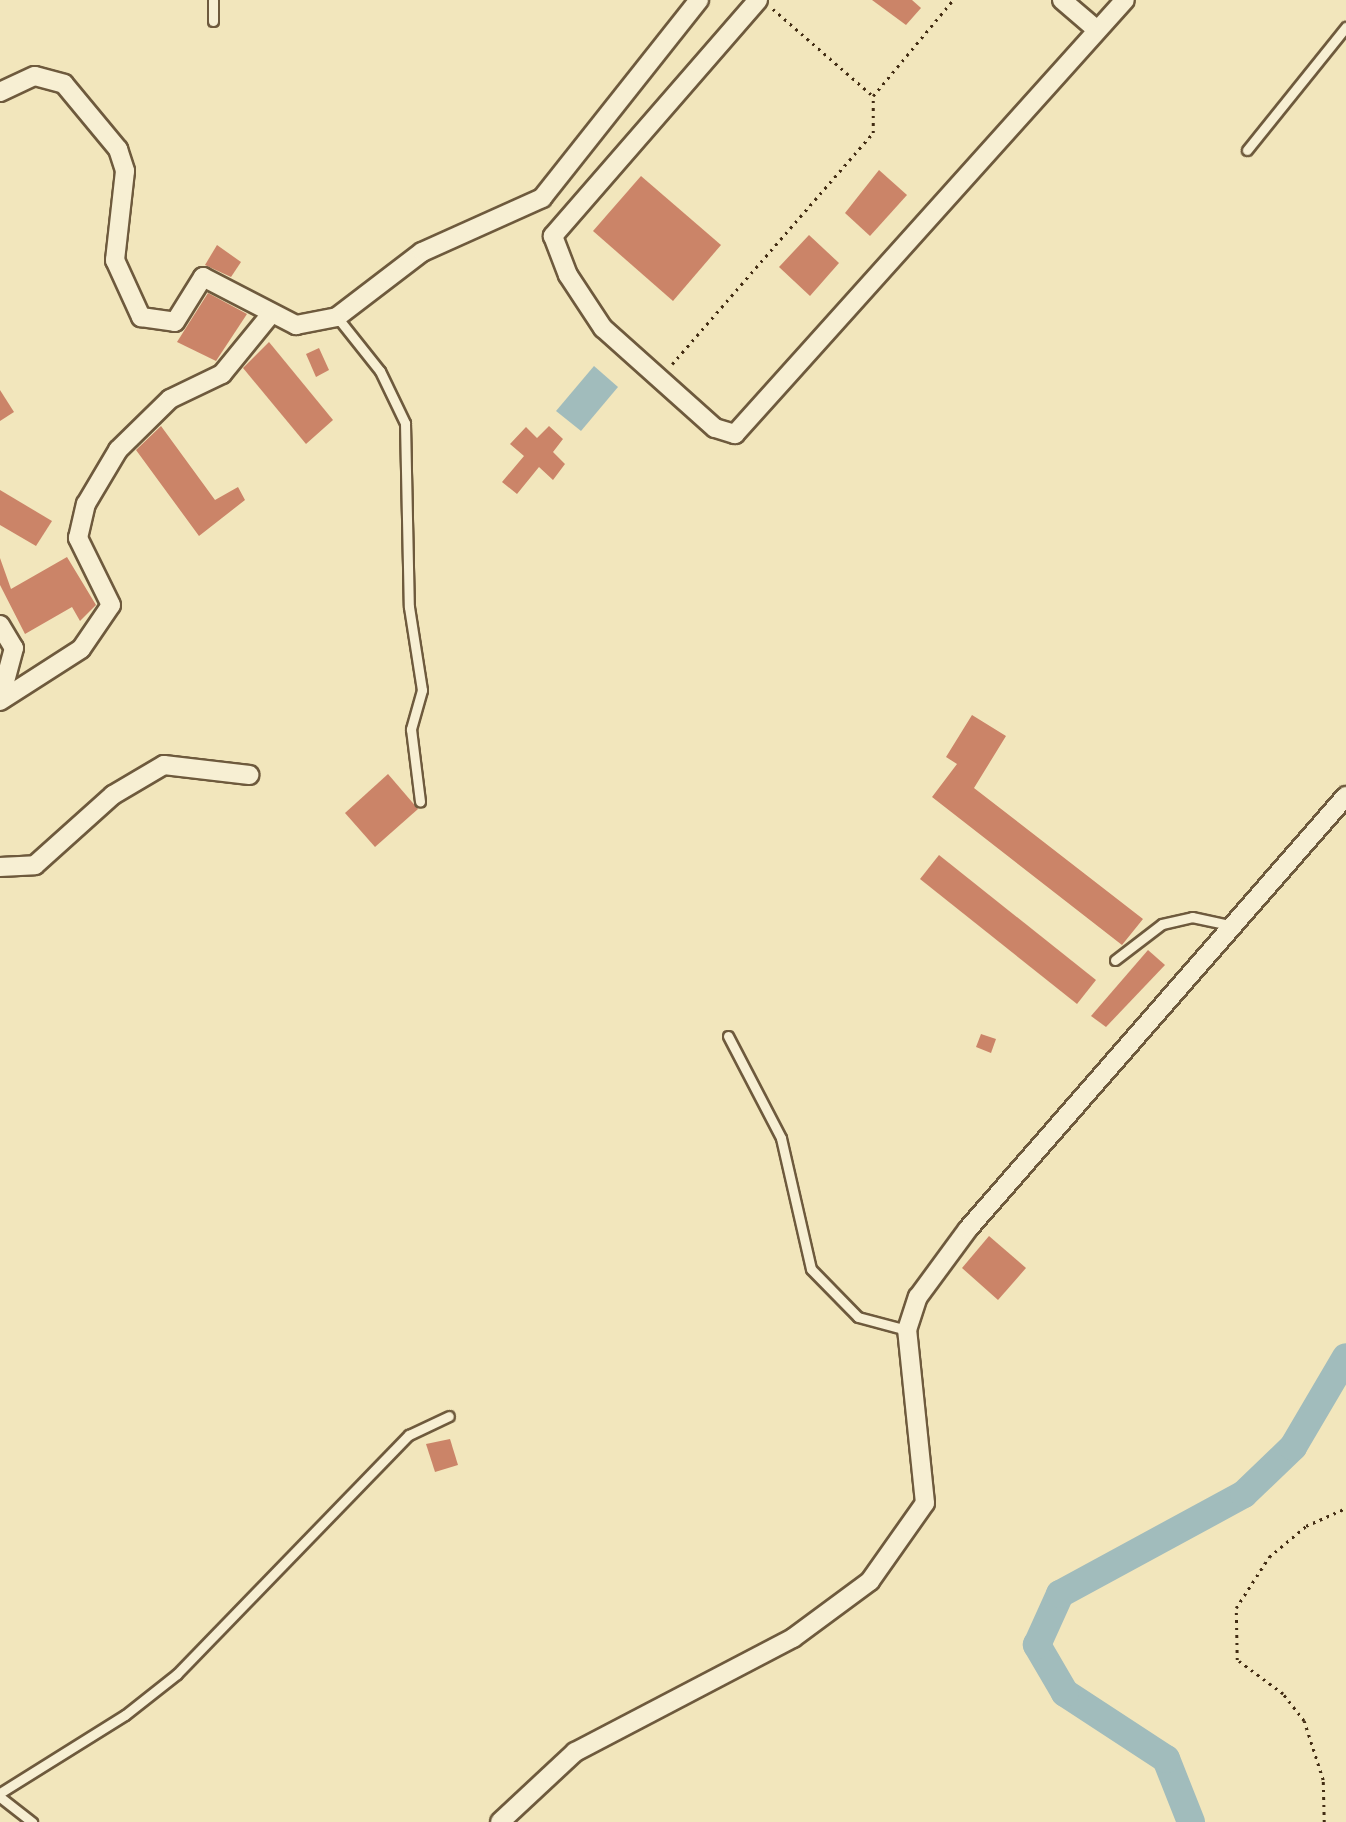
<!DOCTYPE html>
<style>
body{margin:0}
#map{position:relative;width:1346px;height:1822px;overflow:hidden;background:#f2e6bc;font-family:"IM FELL DW Pica",serif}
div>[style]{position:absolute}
.water>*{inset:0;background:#a1bcbc}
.river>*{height:28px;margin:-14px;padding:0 14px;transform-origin:14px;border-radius:14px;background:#a1bcbc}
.building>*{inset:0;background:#cb8468}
.path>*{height:2.5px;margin-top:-1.25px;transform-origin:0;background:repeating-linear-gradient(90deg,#422c13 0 2.5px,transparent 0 7.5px)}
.roads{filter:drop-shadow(2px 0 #6e5a3d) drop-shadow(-2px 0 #6e5a3d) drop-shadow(0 2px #6e5a3d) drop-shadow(0 -2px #6e5a3d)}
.service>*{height:9px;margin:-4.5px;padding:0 4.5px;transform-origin:4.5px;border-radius:4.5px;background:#f7efd3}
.minor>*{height:18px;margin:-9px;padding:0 9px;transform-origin:9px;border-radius:9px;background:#f7efd3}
span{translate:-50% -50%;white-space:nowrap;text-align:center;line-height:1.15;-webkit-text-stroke:10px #f7efd3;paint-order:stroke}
</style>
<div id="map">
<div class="water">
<div style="clip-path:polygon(594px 366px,618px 387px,581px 431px,556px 411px)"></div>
</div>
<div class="river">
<div style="left:1191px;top:1822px;width:68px;rotate:-111.6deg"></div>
<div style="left:1166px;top:1759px;width:121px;rotate:-146.8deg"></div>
<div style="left:1065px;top:1693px;width:56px;rotate:-120.3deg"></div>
<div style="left:1037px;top:1645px;width:56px;rotate:-65.7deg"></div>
<div style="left:1060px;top:1594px;width:209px;rotate:-28.5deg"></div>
<div style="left:1244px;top:1494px;width:68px;rotate:-43.8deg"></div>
<div style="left:1293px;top:1447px;width:104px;rotate:-59.5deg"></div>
</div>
<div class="building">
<div style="clip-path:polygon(872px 0,912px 0,921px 8px,906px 25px)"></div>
<div style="clip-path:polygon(879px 170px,907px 195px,870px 236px,845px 213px)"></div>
<div style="clip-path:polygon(641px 176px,721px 245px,673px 301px,593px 231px)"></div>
<div style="clip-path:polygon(809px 235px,839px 263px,810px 296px,779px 267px)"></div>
<div style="clip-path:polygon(217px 245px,241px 262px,231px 277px,205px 265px)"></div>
<div style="clip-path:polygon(208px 293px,247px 314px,216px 361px,177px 342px)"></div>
<div style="clip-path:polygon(269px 342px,333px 420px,306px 444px,243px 368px)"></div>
<div style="clip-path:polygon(319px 348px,329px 370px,316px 377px,306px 354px)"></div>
<div style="clip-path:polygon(0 390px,14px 412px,0 421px)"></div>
<div style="clip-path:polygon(161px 426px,215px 500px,238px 487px,245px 500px,199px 536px,136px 450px)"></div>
<div style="clip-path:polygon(549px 426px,563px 439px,553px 452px,565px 464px,553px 480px,539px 467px,517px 494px,502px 482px,524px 456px,510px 444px,526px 427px,537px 438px)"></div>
<div style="clip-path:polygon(0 490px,52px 521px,36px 546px,0 525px)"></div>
<div style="clip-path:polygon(67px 557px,96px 605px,80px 621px,72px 607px,25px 634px,0 585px,0 558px,11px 589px)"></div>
<div style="clip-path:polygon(972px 715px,1006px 736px,974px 788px,1143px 919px,1122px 945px,932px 797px,957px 764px,946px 757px)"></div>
<div style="clip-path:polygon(388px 774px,418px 809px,375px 847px,345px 813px)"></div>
<div style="clip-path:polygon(939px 855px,1096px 980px,1077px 1004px,920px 879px)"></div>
<div style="clip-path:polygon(1148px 950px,1165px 965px,1106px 1027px,1091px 1016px)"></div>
<div style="clip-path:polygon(981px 1034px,996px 1039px,991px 1053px,976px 1047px)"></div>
<div style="clip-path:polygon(989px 1236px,1026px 1268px,998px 1300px,962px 1268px)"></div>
<div style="clip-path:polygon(450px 1439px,458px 1465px,435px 1472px,426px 1444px)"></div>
</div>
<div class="path">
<div style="left:773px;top:9px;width:131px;rotate:41deg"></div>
<div style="left:672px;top:364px;width:306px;rotate:-49deg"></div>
<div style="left:873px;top:133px;width:37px;rotate:-90deg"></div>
<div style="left:873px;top:96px;width:125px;rotate:-50.2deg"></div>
<div style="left:1324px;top:1822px;width:42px;rotate:-91.4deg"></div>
<div style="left:1323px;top:1780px;width:62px;rotate:-107.9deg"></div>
<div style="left:1304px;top:1721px;width:34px;rotate:-128deg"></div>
<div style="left:1283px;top:1694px;width:57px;rotate:-143.5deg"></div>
<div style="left:1237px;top:1660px;width:52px;rotate:-91.1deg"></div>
<div style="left:1236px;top:1608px;width:61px;rotate:-57.1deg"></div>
<div style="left:1269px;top:1557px;width:48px;rotate:-40deg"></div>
<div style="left:1306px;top:1526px;width:44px;rotate:-24.2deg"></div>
</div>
<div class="roads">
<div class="service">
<div style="left:213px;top:21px;width:21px;rotate:-90deg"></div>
<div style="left:1247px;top:150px;width:158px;rotate:-51.2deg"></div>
<div style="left:337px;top:317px;width:69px;rotate:51.5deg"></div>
<div style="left:380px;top:371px;width:58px;rotate:64.3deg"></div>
<div style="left:405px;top:423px;width:184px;rotate:88.8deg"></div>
<div style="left:409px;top:607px;width:84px;rotate:81.1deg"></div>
<div style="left:422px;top:690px;width:41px;rotate:105.8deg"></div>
<div style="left:411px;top:729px;width:73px;rotate:82.9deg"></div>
<div style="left:1115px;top:960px;width:59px;rotate:-37.5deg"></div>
<div style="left:1162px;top:924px;width:31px;rotate:-13deg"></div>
<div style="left:1192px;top:917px;width:40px;rotate:12deg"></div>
<div style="left:728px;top:1036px;width:115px;rotate:62.5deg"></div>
<div style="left:781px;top:1138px;width:134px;rotate:77.1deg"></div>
<div style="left:811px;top:1269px;width:67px;rotate:45.6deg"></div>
<div style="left:858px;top:1317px;width:51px;rotate:14.9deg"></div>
<div style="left:0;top:1793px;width:147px;rotate:-32deg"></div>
<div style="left:125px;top:1715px;width:66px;rotate:-38.3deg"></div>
<div style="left:177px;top:1674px;width:333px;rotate:-45.9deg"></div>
<div style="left:409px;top:1435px;width:44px;rotate:-25.4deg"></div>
<div style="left:0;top:1797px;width:41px;rotate:38deg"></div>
</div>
<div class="minor">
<div style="left:758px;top:0;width:313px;rotate:131deg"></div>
<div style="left:553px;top:236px;width:42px;rotate:69deg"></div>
<div style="left:568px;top:275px;width:64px;rotate:56.6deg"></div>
<div style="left:603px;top:328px;width:150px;rotate:41.8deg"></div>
<div style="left:715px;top:428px;width:21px;rotate:17deg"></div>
<div style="left:735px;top:434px;width:583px;rotate:-48.06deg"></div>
<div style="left:1062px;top:0;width:46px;rotate:40.6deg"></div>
<div style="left:0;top:92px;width:38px;rotate:-25deg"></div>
<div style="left:35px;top:76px;width:30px;rotate:15deg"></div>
<div style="left:64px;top:84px;width:85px;rotate:50.3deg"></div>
<div style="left:118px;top:149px;width:23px;rotate:72deg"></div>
<div style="left:125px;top:171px;width:90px;rotate:96.4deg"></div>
<div style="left:115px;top:260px;width:63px;rotate:65.5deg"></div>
<div style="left:141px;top:317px;width:34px;rotate:8deg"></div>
<div style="left:175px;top:322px;width:53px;rotate:-58.1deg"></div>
<div style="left:203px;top:277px;width:105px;rotate:27.3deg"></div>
<div style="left:296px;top:325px;width:42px;rotate:-11deg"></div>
<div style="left:337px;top:317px;width:107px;rotate:-37.4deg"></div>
<div style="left:422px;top:252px;width:132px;rotate:-24.2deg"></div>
<div style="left:542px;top:198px;width:253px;rotate:-51.6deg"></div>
<div style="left:0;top:625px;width:27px;rotate:59deg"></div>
<div style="left:14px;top:648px;width:54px;rotate:105.1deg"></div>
<div style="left:0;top:701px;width:96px;rotate:-32.7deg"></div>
<div style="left:81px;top:649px;width:53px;rotate:-55.7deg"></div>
<div style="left:111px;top:605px;width:75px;rotate:-116.2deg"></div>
<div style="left:78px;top:538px;width:35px;rotate:-77deg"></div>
<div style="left:86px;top:504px;width:63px;rotate:-59.3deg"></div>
<div style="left:118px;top:450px;width:73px;rotate:-44.4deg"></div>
<div style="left:170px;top:399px;width:58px;rotate:-25.7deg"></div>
<div style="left:222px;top:374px;width:77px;rotate:-50.8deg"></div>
<div style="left:0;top:867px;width:35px;rotate:-3deg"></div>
<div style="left:35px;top:865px;width:105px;rotate:-41.9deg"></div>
<div style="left:113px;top:795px;width:59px;rotate:-30.5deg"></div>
<div style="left:164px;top:765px;width:86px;rotate:6.7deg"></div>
<div style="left:500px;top:1822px;width:103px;rotate:-43deg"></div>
<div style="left:575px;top:1752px;width:246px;rotate:-27.6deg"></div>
<div style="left:793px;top:1638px;width:96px;rotate:-36.5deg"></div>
<div style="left:870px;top:1581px;width:95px;rotate:-54.8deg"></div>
<div style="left:925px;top:1503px;width:174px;rotate:-95.9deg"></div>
<div style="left:907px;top:1330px;width:35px;rotate:-72deg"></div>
<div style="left:918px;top:1297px;width:84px;rotate:-53.7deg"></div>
<div style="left:968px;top:1229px;width:575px;rotate:-48.88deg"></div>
</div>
</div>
</div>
